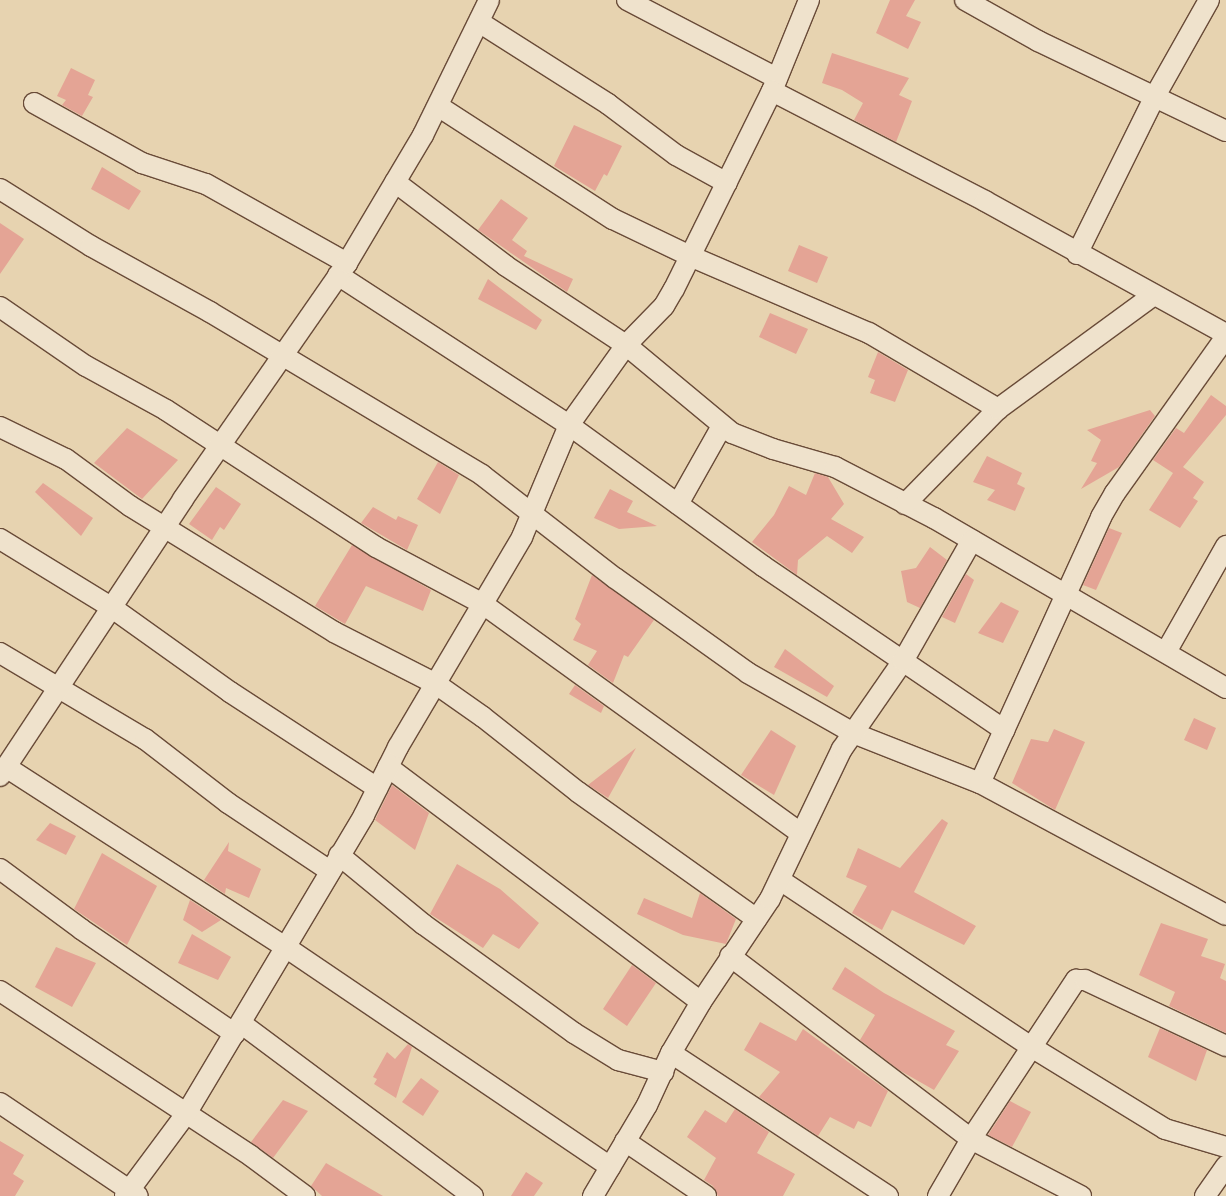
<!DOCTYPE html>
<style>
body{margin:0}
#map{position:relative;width:1226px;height:1196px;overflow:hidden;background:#e7d3b0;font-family:"Gentium Book Plus",serif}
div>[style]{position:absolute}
.building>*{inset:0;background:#e4a495}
.roads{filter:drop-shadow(1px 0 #694b38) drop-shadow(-1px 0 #694b38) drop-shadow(0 1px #694b38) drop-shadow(0 -1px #694b38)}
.street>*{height:20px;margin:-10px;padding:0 10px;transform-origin:10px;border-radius:10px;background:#efe2cc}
span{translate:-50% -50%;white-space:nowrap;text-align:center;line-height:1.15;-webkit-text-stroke:5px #efe2cc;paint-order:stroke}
</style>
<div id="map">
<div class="building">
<div style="clip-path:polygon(890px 0,915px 0,906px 16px,921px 22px,908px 49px,876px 33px)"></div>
<div style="clip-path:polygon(832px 53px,909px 78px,899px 95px,912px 101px,896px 142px,854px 120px,863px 103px,842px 90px,822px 83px)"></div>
<div style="clip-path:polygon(71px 68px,95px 80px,88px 95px,93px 97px,82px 116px,62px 105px,66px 100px,57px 96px)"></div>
<div style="clip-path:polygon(574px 125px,622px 146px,607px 176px,604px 174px,595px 191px,554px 166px)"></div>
<div style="clip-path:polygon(102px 167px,141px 191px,129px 210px,91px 189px)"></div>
<div style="clip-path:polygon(501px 199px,528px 218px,512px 240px,527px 251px,524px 256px,573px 279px,567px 292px,478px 230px)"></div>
<div style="clip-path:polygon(0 223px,24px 239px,0 274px)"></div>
<div style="clip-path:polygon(799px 245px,828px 257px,817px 283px,788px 271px)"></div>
<div style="clip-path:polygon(488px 279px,542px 320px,536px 330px,478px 299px)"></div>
<div style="clip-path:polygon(770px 313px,808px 329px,796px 354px,759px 337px)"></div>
<div style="clip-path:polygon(878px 352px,908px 370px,895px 402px,870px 393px,875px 380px,868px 377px)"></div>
<div style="clip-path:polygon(1211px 395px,1226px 406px,1226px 415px,1183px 467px,1204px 482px,1193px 498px,1198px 501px,1180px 528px,1149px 510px,1173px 473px,1153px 460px,1176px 428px,1184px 433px)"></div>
<div style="clip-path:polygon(1150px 410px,1155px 416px,1119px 467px,1081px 489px,1097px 463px,1091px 461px,1101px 440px,1087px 430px)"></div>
<div style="clip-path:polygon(127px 428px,178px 460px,142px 499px,94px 463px)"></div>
<div style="clip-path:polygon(987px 456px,1022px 473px,1017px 484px,1025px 488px,1015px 511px,987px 500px,995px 490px,973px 482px)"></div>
<div style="clip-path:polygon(438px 462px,459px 475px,440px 514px,417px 499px)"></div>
<div style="clip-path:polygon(815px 473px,828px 477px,844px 504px,831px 519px,864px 537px,852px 553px,827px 536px,798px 560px,797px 575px,752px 542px,774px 515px,789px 486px,806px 495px)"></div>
<div style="clip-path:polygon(43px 483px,93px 518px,81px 536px,35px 492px)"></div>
<div style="clip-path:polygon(216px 487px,241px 504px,224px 530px,220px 527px,212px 540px,189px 524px)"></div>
<div style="clip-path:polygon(610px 489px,633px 501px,627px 512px,657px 526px,619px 529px,594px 518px)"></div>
<div style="clip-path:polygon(373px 507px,396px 520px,398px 516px,418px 525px,407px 550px,361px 523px)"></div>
<div style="clip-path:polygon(1109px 528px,1122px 533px,1096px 590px,1083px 585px)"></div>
<div style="clip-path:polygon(352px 545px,431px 590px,423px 611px,366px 586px,345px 624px,315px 606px)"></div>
<div style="clip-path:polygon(930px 547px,947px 560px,920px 608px,907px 602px,901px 571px,916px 568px)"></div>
<div style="clip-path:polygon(966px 574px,974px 580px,955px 623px,942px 617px)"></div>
<div style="clip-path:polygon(592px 575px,654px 620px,628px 657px,624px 655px,613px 683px,588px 665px,597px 651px,573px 640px,581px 624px,575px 619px)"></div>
<div style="clip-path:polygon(1001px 602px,1019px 611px,1003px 643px,978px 633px)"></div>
<div style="clip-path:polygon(785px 649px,834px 686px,827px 697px,774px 667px)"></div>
<div style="clip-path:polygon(575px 685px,604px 706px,601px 713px,569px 694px)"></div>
<div style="clip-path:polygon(1194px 718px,1216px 728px,1207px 750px,1184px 740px)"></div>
<div style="clip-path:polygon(1054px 729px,1085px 742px,1055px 810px,1012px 783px,1031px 739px,1048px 742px)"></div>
<div style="clip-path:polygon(771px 730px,796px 746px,774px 795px,741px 775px)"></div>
<div style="clip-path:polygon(636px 748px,608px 798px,588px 785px)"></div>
<div style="clip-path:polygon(392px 785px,429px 813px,415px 850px,375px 820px)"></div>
<div style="clip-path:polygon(942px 819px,948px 823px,914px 892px,976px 926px,964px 945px,892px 910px,882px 930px,852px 913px,867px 886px,846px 877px,858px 848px,900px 868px)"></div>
<div style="clip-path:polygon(50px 823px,76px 836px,66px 855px,36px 840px)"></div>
<div style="clip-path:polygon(229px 842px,228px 851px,261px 869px,249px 898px,226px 888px,225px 894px,204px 880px)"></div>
<div style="clip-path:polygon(102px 853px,157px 886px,127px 945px,74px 909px)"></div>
<div style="clip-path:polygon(457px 864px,500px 889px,539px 923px,519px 949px,493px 934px,483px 948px,430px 914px)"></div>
<div style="clip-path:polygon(700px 893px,736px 919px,726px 944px,683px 935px,637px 914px,644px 898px,692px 918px)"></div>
<div style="clip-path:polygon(190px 900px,221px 920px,202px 932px,183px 920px)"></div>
<div style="clip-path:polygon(1161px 923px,1208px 939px,1201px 956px,1225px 964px,1220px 978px,1226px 981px,1226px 1033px,1169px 1006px,1175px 992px,1139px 975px)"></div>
<div style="clip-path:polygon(192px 934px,231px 957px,218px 980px,178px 963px)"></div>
<div style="clip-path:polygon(56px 947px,96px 963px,72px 1007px,35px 987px)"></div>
<div style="clip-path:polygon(632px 965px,656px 983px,627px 1026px,603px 1009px)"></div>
<div style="clip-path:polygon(845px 967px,884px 993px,955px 1031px,946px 1045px,959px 1051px,934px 1090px,899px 1070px,860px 1040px,875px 1015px,832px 989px)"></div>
<div style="clip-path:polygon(760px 1022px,796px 1041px,803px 1029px,888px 1091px,871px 1127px,858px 1121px,854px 1129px,830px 1117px,818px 1136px,759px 1097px,780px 1072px,744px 1050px)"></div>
<div style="clip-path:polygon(1160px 1028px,1207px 1050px,1196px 1081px,1148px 1057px)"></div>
<div style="clip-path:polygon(408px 1044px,412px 1047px,396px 1098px,374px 1084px,377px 1079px,373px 1077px,387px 1052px,395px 1059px)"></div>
<div style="clip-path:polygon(421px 1078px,439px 1091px,423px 1116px,402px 1102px)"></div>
<div style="clip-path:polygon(283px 1100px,308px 1111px,273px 1158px,251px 1142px)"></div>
<div style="clip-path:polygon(1010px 1101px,1031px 1112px,1012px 1147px,988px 1135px)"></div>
<div style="clip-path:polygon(735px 1109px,769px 1132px,757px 1153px,795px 1174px,783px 1196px,718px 1196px,713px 1186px,704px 1180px,716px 1158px,687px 1137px,705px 1110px,726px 1123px)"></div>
<div style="clip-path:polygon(0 1141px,24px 1155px,13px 1174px,24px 1181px,15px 1196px,0 1196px)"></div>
<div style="clip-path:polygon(326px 1163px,383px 1196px,322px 1196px,311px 1186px)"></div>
<div style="clip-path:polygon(526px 1172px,543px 1183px,534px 1196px,511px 1196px)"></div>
</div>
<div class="roads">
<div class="street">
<div style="left:627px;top:0;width:169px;rotate:27.5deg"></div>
<div style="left:809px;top:0;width:98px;rotate:112.1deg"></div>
<div style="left:772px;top:91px;width:240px;rotate:27.3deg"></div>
<div style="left:985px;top:201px;width:275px;rotate:28.9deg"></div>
<div style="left:965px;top:0;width:84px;rotate:29.3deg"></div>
<div style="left:1038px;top:41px;width:208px;rotate:25.6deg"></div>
<div style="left:479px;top:22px;width:153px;rotate:32.4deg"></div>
<div style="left:608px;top:104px;width:85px;rotate:36.9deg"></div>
<div style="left:676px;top:155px;width:58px;rotate:28.8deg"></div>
<div style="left:34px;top:103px;width:124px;rotate:29.1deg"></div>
<div style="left:142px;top:163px;width:67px;rotate:18.2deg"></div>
<div style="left:206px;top:184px;width:162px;rotate:29.3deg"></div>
<div style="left:438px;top:106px;width:208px;rotate:32.9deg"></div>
<div style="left:613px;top:219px;width:85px;rotate:25.7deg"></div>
<div style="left:690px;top:256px;width:195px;rotate:23.3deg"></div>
<div style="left:869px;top:333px;width:150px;rotate:30.5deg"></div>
<div style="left:395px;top:182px;width:139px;rotate:37.1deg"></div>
<div style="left:506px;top:266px;width:144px;rotate:33.4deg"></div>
<div style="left:626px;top:345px;width:138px;rotate:39.7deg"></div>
<div style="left:732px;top:433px;width:44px;rotate:21.3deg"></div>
<div style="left:773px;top:449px;width:65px;rotate:16.2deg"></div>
<div style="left:835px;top:467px;width:111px;rotate:27.3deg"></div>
<div style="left:934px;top:518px;width:338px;rotate:30.2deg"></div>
<div style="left:0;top:189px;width:107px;rotate:32.1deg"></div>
<div style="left:91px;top:246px;width:136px;rotate:29deg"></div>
<div style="left:210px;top:312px;width:317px;rotate:30.9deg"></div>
<div style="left:482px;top:475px;width:168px;rotate:37.8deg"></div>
<div style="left:615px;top:578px;width:163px;rotate:35.5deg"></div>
<div style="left:748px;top:673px;width:121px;rotate:29.7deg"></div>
<div style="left:853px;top:733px;width:136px;rotate:21.5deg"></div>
<div style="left:980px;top:783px;width:279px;rotate:28.2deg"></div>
<div style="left:1077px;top:254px;width:176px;rotate:-63.7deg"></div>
<div style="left:1155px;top:96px;width:110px;rotate:-60.6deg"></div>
<div style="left:338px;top:275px;width:275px;rotate:33deg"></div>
<div style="left:569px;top:425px;width:240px;rotate:36deg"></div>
<div style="left:763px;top:566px;width:292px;rotate:34.2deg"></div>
<div style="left:0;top:307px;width:104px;rotate:34.5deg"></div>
<div style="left:86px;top:366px;width:91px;rotate:28.8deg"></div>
<div style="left:166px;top:410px;width:251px;rotate:33.1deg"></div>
<div style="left:376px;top:547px;width:121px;rotate:28deg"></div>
<div style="left:483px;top:604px;width:392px;rotate:35.8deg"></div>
<div style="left:0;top:427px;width:73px;rotate:25.9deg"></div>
<div style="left:66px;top:459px;width:79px;rotate:36.3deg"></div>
<div style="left:130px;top:506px;width:240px;rotate:31.7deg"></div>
<div style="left:334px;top:632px;width:114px;rotate:27deg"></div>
<div style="left:436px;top:684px;width:57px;rotate:35.1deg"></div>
<div style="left:483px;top:717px;width:121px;rotate:38.3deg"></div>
<div style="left:578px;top:792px;width:219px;rotate:35.4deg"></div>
<div style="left:678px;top:504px;width:90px;rotate:-60.6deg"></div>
<div style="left:905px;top:504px;width:133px;rotate:-45.6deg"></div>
<div style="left:998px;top:409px;width:193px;rotate:-36.2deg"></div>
<div style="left:0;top:539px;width:130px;rotate:31.5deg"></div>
<div style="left:111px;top:607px;width:146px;rotate:35.5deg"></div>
<div style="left:230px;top:692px;width:176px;rotate:33.1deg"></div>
<div style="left:1166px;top:652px;width:122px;rotate:-60.5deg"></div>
<div style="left:0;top:653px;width:169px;rotate:30.7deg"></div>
<div style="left:145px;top:739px;width:105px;rotate:37.6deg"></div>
<div style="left:228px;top:803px;width:123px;rotate:33.7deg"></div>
<div style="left:6px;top:767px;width:331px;rotate:32.8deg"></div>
<div style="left:284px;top:946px;width:394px;rotate:34.1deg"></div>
<div style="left:388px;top:767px;width:391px;rotate:36.9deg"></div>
<div style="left:0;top:776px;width:332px;rotate:-56.5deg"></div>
<div style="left:183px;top:499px;width:287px;rotate:-55.2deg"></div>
<div style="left:347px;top:263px;width:149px;rotate:-59.3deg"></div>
<div style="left:423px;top:135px;width:150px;rotate:-63.9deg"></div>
<div style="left:980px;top:783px;width:292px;rotate:-65.5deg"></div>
<div style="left:1101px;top:517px;width:28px;rotate:-60deg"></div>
<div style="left:1115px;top:493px;width:191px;rotate:-54.6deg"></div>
<div style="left:339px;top:855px;width:109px;rotate:39.4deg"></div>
<div style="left:423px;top:924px;width:186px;rotate:35.8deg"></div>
<div style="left:574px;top:1033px;width:52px;rotate:31.5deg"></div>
<div style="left:618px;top:1060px;width:47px;rotate:14.9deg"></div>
<div style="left:0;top:869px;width:101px;rotate:36.5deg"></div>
<div style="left:81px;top:929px;width:186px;rotate:34.3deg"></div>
<div style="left:780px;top:880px;width:304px;rotate:33.6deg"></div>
<div style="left:1033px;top:1048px;width:155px;rotate:31.5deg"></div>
<div style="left:1165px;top:1129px;width:64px;rotate:16.4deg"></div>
<div style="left:730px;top:956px;width:303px;rotate:37.2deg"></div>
<div style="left:971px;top:1139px;width:124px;rotate:27.4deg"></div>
<div style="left:0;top:991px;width:300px;rotate:33.3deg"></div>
<div style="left:251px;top:1156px;width:67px;rotate:36.5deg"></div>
<div style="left:242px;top:1024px;width:288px;rotate:36.7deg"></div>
<div style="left:671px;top:1053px;width:260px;rotate:33.4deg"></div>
<div style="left:0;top:1103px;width:166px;rotate:34deg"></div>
<div style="left:625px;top:1141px;width:98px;rotate:34.2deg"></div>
<div style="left:125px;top:1196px;width:102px;rotate:-53.4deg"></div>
<div style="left:186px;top:1114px;width:348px;rotate:-59.2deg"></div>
<div style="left:364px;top:815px;width:76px;rotate:-63.4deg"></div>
<div style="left:398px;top:747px;width:244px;rotate:-59.4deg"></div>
<div style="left:522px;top:537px;width:121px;rotate:-67.2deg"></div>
<div style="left:569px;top:425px;width:98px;rotate:-54.5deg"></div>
<div style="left:626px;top:345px;width:54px;rotate:-45.7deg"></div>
<div style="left:664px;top:306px;width:20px;rotate:-60deg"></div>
<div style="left:674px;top:289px;width:221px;rotate:-63.7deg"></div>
<div style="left:593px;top:1196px;width:106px;rotate:-59.3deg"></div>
<div style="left:647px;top:1105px;width:57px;rotate:-65.2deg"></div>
<div style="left:671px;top:1053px;width:59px;rotate:-59.5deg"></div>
<div style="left:701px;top:1002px;width:124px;rotate:-56.2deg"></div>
<div style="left:770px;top:899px;width:166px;rotate:-64.4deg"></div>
<div style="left:842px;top:749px;width:107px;rotate:-55.3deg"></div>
<div style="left:903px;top:661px;width:139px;rotate:-60.3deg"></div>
<div style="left:938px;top:1196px;width:66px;rotate:-59.9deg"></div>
<div style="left:971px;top:1139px;width:191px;rotate:-56.6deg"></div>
<div style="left:1076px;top:980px;width:9px"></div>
<div style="left:1085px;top:980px;width:156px;rotate:25.1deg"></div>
<div style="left:1205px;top:1196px;width:37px;rotate:-55deg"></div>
</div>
</div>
</div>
